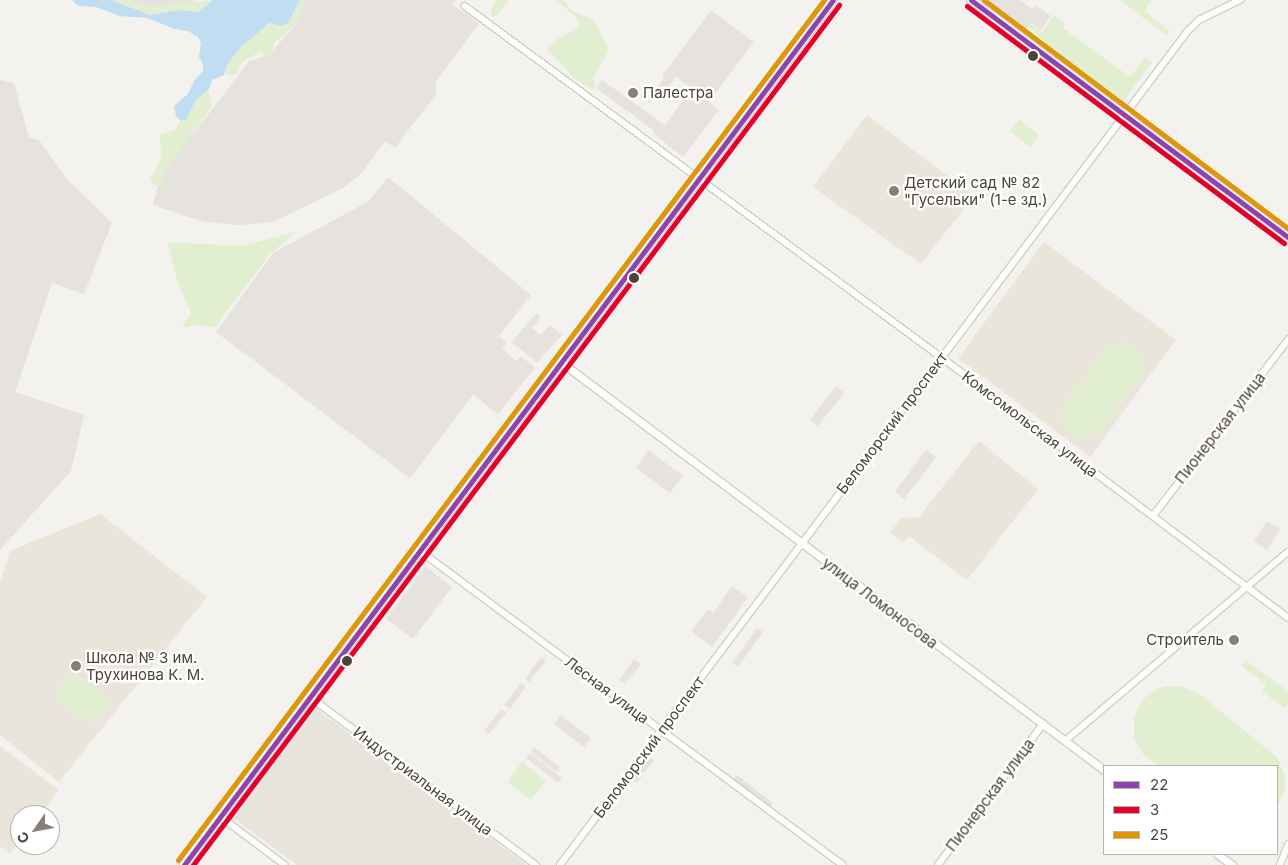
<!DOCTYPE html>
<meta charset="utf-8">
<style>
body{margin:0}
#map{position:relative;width:1288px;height:865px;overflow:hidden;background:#f4f2ee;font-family:Inter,sans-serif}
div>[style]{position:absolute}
.residential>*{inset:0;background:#e7e4dc}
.industrial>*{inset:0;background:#e6e2de}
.education>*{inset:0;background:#eae5da}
.green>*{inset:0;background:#e1eecf}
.parking>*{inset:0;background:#e6e3df}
.water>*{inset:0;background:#c0ddf1}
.roads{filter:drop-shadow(1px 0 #d2d0cb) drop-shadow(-1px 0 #d2d0cb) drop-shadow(0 1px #d2d0cb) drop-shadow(0 -1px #d2d0cb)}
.minor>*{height:5.5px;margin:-2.75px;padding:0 2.75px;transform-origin:2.75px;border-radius:2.75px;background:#fdfdfc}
.tertiary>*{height:7px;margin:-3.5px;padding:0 3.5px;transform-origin:3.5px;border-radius:3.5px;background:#fdfdfc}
.secondary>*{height:8px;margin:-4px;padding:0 4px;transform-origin:4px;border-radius:4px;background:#f7f6f1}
.bus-1>*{height:5px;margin:-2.5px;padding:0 2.5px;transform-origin:2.5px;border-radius:2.5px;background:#8e44ad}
.bus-2>*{height:5px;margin:-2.5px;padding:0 2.5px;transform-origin:2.5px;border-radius:2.5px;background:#e4002b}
.bus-3>*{height:5px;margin:-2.5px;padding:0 2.5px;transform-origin:2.5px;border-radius:2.5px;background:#dd9709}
.dots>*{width:14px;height:14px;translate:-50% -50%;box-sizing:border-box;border:2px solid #fff;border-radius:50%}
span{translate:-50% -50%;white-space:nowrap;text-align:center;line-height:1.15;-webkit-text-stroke:4.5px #fff;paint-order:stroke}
.poi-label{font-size:15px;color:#4b4439}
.left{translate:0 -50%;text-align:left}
.right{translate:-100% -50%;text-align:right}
.street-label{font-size:15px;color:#4b4439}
.legend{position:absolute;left:1103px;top:765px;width:175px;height:90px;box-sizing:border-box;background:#fff;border:1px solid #b7b4b0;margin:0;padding:6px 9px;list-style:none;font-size:15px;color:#4b4439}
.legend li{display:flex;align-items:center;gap:10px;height:25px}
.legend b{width:25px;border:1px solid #b7b4b0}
.north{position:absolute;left:10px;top:805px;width:50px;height:50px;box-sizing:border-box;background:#fff;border:1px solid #b7b4b0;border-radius:50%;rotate:237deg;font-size:14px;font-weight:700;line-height:20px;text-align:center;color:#4b4439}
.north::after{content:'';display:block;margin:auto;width:18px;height:22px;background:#868178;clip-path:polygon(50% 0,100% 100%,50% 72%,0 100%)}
</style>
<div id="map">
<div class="residential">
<div style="clip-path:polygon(311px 705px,527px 865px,297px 865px,229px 815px)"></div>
</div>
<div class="industrial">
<div style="clip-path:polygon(131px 0,195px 0,192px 3px,144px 6px)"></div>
<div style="clip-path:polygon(306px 0,456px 0,453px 5px,479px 23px,436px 82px,436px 94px,395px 148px,385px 141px,362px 173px,343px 188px,273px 222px,238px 225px,204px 222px,153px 205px,162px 169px,189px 132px,194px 133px,249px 61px,269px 55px,297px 23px)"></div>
<div style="clip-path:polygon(0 80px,14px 83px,29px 138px,39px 140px,66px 178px,112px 223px,84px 294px,52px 283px,15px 392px,84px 415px,71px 471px,0 550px)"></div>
<div style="clip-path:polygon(388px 177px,531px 295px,461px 385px,473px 395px,410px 478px,216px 332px,273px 253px,369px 201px)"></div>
</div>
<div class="education">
<div style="clip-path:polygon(867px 115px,974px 196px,921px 264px,813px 187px)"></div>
<div style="clip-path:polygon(1044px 242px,1176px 340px,1090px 457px,958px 358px)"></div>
<div style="clip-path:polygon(979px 441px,1038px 489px,967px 580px,909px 536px,903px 543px,890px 533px,901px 518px,919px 517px)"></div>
<div style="clip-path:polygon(100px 514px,207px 597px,59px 782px,0 735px,0 582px,10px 551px)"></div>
<div style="clip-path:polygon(0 746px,59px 790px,40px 815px,20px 815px,20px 841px,10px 854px,0 846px)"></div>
</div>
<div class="green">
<div style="clip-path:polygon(111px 0,131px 0,144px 6px,213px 0,198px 12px,179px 10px,150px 15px)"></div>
<div style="clip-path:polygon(300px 0,306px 0,297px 23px,274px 43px,272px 56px,267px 57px,261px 51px,242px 62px,238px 72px,232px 76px,225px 72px,227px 65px,240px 48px,266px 25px,272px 23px,283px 26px,288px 23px)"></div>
<div style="clip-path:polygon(496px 0,509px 0,497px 15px,492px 17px,491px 10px)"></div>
<div style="clip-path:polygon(556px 0,563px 0,572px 11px,594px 20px,609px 50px,593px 79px,595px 85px,593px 90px,576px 80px,547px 49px,560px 37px,576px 30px,579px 23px,576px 17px)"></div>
<div style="clip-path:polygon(1120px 0,1152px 0,1144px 11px,1170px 31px,1166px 35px)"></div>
<div style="clip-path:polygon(1054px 15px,1065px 24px,1063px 28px,1130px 77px,1145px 58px,1152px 62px,1123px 102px,1056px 52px,1029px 27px,1031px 24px,1042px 32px)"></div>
<div style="clip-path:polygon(208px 90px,212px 106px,165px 173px,164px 182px,155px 187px,150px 177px,154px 174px,161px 157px,160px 135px,176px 129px,181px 121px,184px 121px,195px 101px)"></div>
<div style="clip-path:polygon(1019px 119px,1039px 135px,1030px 147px,1010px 131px)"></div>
<div style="clip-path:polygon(298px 231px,271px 253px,215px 327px,196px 325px,182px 328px,191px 313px,178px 283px,167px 242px,242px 246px)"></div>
<div style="clip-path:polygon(1116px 343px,1126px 343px,1140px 353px,1144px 359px,1144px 373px,1099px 433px,1087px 437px,1076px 437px,1067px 430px,1062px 420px,1063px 406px,1106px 350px)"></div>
<div style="clip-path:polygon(1245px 660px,1288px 691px,1288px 704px,1285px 708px,1262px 691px,1266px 684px,1241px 666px)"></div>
<div style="clip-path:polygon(73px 671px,110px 701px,92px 724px,54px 695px)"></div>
<div style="clip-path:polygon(1167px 686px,1182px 686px,1198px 693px,1277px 757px,1285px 776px,1285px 789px,1277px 808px,1277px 766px,1158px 766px,1143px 754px,1134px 738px,1134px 717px,1143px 699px,1159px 688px)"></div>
<div style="clip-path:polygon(522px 762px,546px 781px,531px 800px,507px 782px)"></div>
</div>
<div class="parking">
<div style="clip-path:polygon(978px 0,985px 0,1019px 26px,1017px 29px)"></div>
<div style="clip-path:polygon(986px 0,1020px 0,1033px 9px,1036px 5px,1051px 16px,1041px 30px,1031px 23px,1026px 30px)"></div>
<div style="clip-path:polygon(711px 10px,754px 42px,709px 102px,719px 110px,683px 157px,655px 135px,653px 130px,596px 88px,602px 80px,665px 125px,692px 88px,676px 77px,659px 100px,654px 96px,649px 103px,647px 101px,664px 78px,662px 76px)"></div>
<div style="clip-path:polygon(536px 313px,541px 317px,532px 328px,541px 335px,550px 325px,562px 335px,537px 363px,512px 342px)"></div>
<div style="clip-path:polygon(499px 336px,507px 343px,502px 349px,516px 361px,521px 356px,535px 368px,498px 414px,461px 385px)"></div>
<div style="clip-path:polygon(836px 386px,844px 393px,818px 426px,810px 420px)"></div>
<div style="clip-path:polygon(648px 450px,683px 476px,670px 493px,636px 468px)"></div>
<div style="clip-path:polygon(926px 450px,936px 457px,904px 499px,895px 492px)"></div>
<div style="clip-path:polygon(1267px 521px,1280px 529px,1267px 550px,1254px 541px)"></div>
<div style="clip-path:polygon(425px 566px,452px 587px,413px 639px,386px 619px)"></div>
<div style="clip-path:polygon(732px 586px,748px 597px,712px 647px,691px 631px,708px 609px,713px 613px)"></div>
<div style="clip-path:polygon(757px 628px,763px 632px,738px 667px,732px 663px)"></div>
<div style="clip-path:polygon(541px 657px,546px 661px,529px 682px,525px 679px)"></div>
<div style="clip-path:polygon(634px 659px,641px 664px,625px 684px,619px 680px)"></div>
<div style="clip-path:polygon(521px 683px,526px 687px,510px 709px,504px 705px)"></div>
<div style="clip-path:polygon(501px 709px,506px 713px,489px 734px,484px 731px)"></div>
<div style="clip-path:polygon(561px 715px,591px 738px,584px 747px,554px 724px)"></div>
<div style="clip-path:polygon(534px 747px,560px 767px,557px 772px,531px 752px)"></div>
<div style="clip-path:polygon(530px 753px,562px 778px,558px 783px,526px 758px)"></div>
<div style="clip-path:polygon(647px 755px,654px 760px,637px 783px,630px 778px)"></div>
<div style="clip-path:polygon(737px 775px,773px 803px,769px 808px,733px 780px)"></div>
</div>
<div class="water">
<div style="clip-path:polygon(72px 0,111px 0,150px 15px,179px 10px,198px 12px,213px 0,300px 0,288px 23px,283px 26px,269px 23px,240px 48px,227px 65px,224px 75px,212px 80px,210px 88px,195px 101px,187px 119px,181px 121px,176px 116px,174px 106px,188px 94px,194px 81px,203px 71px,203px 64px,199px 57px,201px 43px,198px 37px,188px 31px,175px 29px,147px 18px,120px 16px,96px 7px,78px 6px)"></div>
</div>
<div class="roads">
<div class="minor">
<div style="left:465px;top:6px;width:591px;rotate:36.4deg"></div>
<div style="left:941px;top:357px;width:434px;rotate:36.9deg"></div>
<div style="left:1153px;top:516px;width:222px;rotate:-52.5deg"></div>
<div style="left:419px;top:550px;width:528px;rotate:36.61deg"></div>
<div style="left:310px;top:697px;width:282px;rotate:36.6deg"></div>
<div style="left:1065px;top:741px;width:292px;rotate:-40.3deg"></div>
<div style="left:220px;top:816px;width:81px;rotate:37deg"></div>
<div style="left:560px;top:865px;width:1043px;rotate:-53.03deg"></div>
<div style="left:1187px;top:32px;width:17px;rotate:-45deg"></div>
<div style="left:1199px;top:20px;width:46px;rotate:-26deg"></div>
<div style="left:938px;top:865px;width:176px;rotate:-53.3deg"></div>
<div style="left:1280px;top:865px;width:22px;rotate:-68deg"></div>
</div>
<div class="tertiary">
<div style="left:561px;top:362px;width:679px;rotate:36.92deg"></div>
<div style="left:1217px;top:854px;width:19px;rotate:36deg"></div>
</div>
<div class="secondary">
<div style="left:971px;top:0;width:396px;rotate:36.8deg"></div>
<div style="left:184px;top:865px;width:1081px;rotate:-53.12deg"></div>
</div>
</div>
<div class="bus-1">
<div style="left:971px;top:0;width:396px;rotate:36.8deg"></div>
<div style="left:184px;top:865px;width:1081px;rotate:-53.12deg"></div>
</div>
<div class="bus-2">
<div style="left:967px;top:6px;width:396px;rotate:36.8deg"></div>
<div style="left:193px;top:865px;width:1076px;rotate:-53.09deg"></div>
</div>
<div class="bus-3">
<div style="left:984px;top:0;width:380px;rotate:36.9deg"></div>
<div style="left:178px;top:860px;width:1076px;rotate:-53.09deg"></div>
</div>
<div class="dots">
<div style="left:1033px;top:56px;background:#4b4439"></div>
<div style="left:633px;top:93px;background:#868178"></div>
<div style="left:894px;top:191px;background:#868178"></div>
<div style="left:634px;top:278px;background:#4b4439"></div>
<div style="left:1234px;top:640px;background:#868178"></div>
<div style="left:347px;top:661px;background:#4b4439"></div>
<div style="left:76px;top:666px;background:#868178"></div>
</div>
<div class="poi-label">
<span class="left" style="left:643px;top:93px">Палестра</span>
<span class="left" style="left:904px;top:191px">Детский сад № 82<br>"Гусельки" (1-е зд.)</span>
<span class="right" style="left:1224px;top:640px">Строитель</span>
<span class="left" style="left:86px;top:666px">Школа № 3 им.<br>Трухинова К. М.</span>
</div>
<div class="street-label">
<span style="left:892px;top:423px;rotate:-53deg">Беломорский проспект</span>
<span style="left:1030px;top:424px;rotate:37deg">Комсомольская улица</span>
<span style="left:1220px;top:428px;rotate:-52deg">Пионерская улица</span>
<span style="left:880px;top:603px;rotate:37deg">улица Ломоносова</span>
<span style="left:607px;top:690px;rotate:37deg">Лесная улица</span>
<span style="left:649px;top:747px;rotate:-53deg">Беломорский проспект</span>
<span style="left:423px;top:781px;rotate:37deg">Индустриальная улица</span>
<span style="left:990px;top:795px;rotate:-53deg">Пионерская улица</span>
</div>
<ul class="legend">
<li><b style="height:6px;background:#8e44ad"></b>22</li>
<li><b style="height:6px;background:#e4002b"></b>3</li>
<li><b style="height:6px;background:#dd9709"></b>25</li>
</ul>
<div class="north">С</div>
</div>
